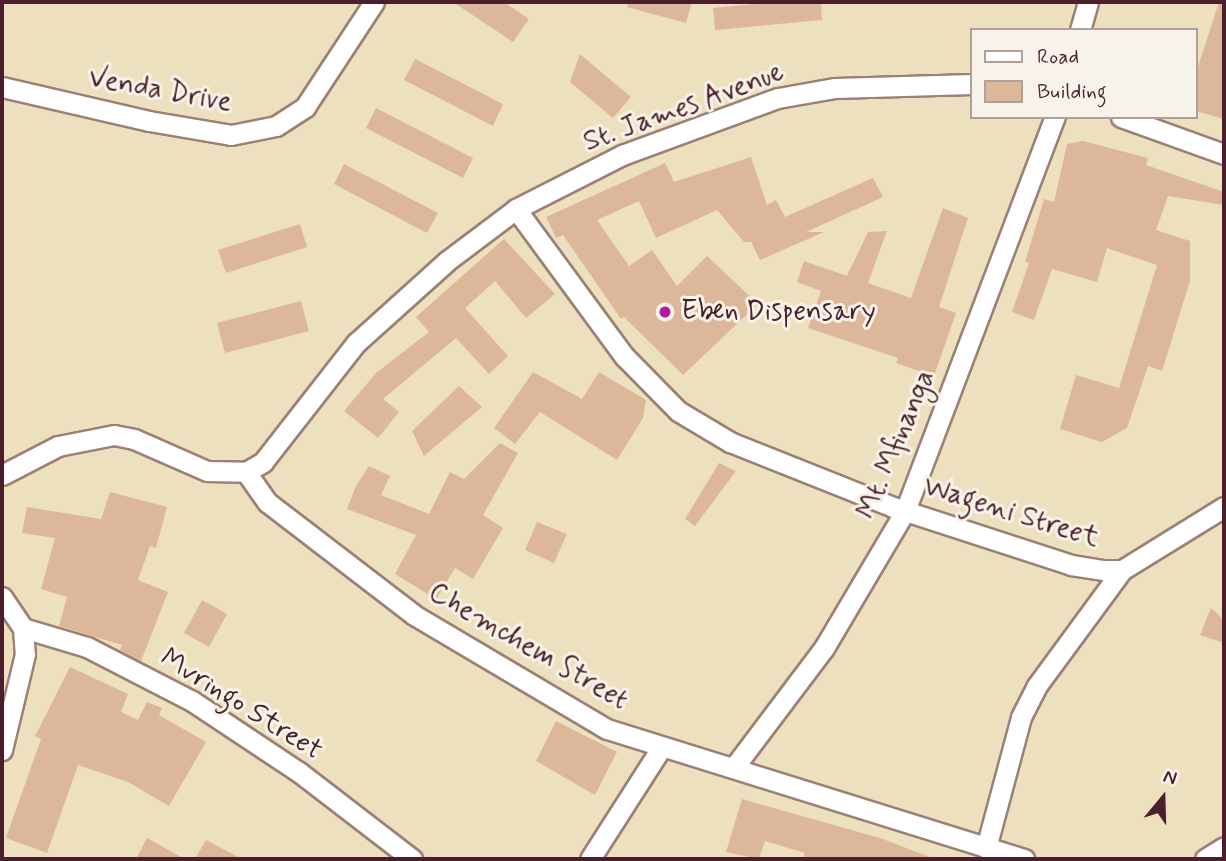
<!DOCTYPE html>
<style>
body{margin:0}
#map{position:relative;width:1226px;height:861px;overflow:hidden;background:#ede0bf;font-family:Mynerve,sans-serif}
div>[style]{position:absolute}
.building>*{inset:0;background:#ddb799}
.roads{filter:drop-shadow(2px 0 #9c8075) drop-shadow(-2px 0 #9c8075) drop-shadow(0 2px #9c8075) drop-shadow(0 -2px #9c8075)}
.street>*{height:19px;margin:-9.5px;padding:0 9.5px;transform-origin:9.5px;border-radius:9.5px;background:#fff}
.dots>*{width:19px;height:19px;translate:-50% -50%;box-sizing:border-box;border:4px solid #f7f3e8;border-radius:50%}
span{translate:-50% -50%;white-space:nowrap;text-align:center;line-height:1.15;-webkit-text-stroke:6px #f7f3e8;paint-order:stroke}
.street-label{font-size:28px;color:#4a1f2b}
.poi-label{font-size:28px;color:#4a1f2b}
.left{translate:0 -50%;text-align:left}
.frame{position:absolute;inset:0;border:4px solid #4a1f2b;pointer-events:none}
.legend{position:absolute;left:970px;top:28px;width:228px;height:91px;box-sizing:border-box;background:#f7f3e8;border:2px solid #b29e9c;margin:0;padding:9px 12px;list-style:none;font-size:21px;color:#4a1f2b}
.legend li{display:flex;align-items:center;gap:14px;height:35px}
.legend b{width:35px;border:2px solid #b29e9c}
.north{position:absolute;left:1128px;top:763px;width:70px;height:70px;-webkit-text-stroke:5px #f7f3e8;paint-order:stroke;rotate:19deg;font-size:19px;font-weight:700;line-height:28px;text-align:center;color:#4a1f2b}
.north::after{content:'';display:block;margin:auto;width:24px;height:32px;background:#4a1f2b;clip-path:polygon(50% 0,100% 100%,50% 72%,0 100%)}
</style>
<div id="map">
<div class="building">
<div style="clip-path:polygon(453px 2px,504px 2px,529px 19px,513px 42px)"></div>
<div style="clip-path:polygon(628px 2px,692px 2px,686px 23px,627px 7px)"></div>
<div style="clip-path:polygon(777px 2px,821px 2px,822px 20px,715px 30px,713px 8px)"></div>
<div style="clip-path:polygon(1219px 2px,1224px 2px,1224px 119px,1196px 111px,1196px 73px)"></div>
<div style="clip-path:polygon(580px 54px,631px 97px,613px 118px,570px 82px)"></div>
<div style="clip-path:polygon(415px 59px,503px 104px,493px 126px,404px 80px)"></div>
<div style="clip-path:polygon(376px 108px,473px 158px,463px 178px,366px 128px)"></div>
<div style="clip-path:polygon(1083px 141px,1148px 158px,1146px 165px,1224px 192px,1224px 205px,1168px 196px,1156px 230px,1190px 241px,1190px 281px,1162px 371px,1148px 366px,1127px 428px,1102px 442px,1060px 429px,1076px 375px,1119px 388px,1157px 265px,1107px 248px,1097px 282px,1052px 269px,1034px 320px,1012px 312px,1029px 263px,1025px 262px,1044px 199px,1054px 202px,1067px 144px)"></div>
<div style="clip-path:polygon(751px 157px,767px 205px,776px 200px,785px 217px,873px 178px,883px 197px,806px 232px,824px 232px,760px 260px,751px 242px,744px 242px,717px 210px,656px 238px,639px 201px,597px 220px,629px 266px,652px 250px,677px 286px,707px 256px,758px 304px,683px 375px,624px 317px,621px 319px,563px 235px,556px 238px,546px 217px,665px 163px,674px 182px)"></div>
<div style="clip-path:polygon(344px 164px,438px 213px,427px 233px,334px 184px)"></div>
<div style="clip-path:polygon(943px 208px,968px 218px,939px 307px,956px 313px,934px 376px,896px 363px,898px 358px,808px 328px,821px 291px,797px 282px,804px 261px,847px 276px,868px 232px,887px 231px,868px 283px,911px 298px)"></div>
<div style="clip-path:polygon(300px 224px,307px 247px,226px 273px,218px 250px)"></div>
<div style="clip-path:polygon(504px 239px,555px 294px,526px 318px,495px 281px,465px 308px,508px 356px,489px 374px,456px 338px,383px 399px,399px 412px,378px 438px,344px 411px,376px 373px,429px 332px,416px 317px)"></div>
<div style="clip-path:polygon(301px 301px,309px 331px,225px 353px,217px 323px)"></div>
<div style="clip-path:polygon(533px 372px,582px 399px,599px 372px,646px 400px,643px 418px,617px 460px,540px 412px,515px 444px,494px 428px)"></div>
<div style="clip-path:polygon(459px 386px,482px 407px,424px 456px,412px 431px)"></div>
<div style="clip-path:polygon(500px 443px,518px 453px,483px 515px,503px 528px,473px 579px,455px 568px,436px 599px,395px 574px,416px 535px,347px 509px,356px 486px,369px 466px,390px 476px,381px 495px,429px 514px,450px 472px,464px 479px)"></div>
<div style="clip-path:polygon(719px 463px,736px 471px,695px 526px,685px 519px)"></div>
<div style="clip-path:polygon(110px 492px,167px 507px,156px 548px,150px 546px,138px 580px,168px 592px,141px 661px,120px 650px,122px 645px,59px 626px,67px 597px,41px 589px,55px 538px,22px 533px,27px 507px,101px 519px)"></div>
<div style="clip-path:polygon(537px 522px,567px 534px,554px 563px,525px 550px)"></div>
<div style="clip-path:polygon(202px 600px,227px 614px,209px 647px,184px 633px)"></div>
<div style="clip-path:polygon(1211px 608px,1224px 620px,1224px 643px,1200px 635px)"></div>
<div style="clip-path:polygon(70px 667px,128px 694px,121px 712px,138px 720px,147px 702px,162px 708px,159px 715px,206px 742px,169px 806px,128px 782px,78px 765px,47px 853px,6px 838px,41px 739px,35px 736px)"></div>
<div style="clip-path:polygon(556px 721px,617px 752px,595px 795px,536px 761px)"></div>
<div style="clip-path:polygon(742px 799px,880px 838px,935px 859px,803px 859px,805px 853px,765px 841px,759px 859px,726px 852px)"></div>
<div style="clip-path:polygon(147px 838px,185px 859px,136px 859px)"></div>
<div style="clip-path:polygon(206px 840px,242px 859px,195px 859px)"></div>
</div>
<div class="roads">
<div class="street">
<div style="left:1080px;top:30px;width:29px;rotate:-74deg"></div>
<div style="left:2px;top:87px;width:151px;rotate:13deg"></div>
<div style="left:149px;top:121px;width:83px;rotate:9.7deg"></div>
<div style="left:231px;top:135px;width:46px;rotate:-11.3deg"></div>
<div style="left:276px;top:126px;width:35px;rotate:-33deg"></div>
<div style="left:305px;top:107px;width:126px;rotate:-56.7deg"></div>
<div style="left:1121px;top:117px;width:109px;rotate:19.8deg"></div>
<div style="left:516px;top:209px;width:182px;rotate:53.7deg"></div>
<div style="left:624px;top:356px;width:77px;rotate:45.5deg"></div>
<div style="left:678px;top:411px;width:61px;rotate:30.8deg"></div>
<div style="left:730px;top:442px;width:175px;rotate:21.7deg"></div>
<div style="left:893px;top:507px;width:187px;rotate:18deg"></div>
<div style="left:1071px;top:565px;width:33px;rotate:9deg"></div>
<div style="left:1104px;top:570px;width:18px"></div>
<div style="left:1122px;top:570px;width:120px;rotate:-31.7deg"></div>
<div style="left:246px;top:472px;width:37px;rotate:55deg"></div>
<div style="left:267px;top:502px;width:185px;rotate:37.5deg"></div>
<div style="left:414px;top:615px;width:224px;rotate:30.6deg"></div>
<div style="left:607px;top:729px;width:437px;rotate:17.3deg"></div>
<div style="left:2px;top:475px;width:63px;rotate:-27.4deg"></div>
<div style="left:58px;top:446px;width:57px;rotate:-11.1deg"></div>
<div style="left:114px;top:435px;width:20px;rotate:11deg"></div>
<div style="left:134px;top:439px;width:80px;rotate:23.7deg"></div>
<div style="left:207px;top:471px;width:39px;rotate:1deg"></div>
<div style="left:246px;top:472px;width:20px;rotate:-30deg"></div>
<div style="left:263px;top:462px;width:151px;rotate:-52deg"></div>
<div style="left:356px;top:343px;width:122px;rotate:-42deg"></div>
<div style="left:447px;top:261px;width:86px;rotate:-37deg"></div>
<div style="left:516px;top:209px;width:119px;rotate:-27deg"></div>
<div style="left:622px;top:155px;width:166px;rotate:-20.1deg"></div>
<div style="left:778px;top:98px;width:58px;rotate:-10deg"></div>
<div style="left:835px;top:88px;width:137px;rotate:-1.7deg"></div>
<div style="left:2px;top:597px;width:37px;rotate:56deg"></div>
<div style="left:23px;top:628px;width:26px;rotate:86deg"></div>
<div style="left:25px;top:654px;width:99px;rotate:103.5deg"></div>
<div style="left:23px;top:628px;width:67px;rotate:16.5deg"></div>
<div style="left:87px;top:647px;width:118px;rotate:27.2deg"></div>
<div style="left:192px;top:701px;width:128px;rotate:33.6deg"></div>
<div style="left:299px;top:772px;width:143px;rotate:37.6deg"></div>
<div style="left:735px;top:766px;width:148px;rotate:-53deg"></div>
<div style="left:824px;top:648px;width:159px;rotate:-59.4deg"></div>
<div style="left:905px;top:511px;width:422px;rotate:-69.2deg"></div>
<div style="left:986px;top:848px;width:136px;rotate:-75deg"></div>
<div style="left:1021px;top:717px;width:34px;rotate:-63deg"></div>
<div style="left:1036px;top:687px;width:145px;rotate:-53.7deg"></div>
<div style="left:590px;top:859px;width:132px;rotate:-57.4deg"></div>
<div style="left:1205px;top:859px;width:22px;rotate:-32deg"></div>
</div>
</div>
<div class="dots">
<div style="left:665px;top:312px;background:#b5179e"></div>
</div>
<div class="street-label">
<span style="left:160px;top:91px;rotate:10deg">Venda Drive</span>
<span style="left:684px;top:108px;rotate:-20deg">St. James Avenue</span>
<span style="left:897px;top:445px;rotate:-67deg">Mt. Mfinanga</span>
<span style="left:1011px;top:513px;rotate:17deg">Wageni Street</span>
<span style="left:528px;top:647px;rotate:30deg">Chemchem Street</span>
<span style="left:241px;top:705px;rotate:32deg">Mvringo Street</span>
</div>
<div class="poi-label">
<span class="left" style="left:681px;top:312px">Eben Dispensary</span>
</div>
<div class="frame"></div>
<ul class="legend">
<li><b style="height:9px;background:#fff"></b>Road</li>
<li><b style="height:19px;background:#ddb799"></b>Building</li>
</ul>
<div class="north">N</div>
</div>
